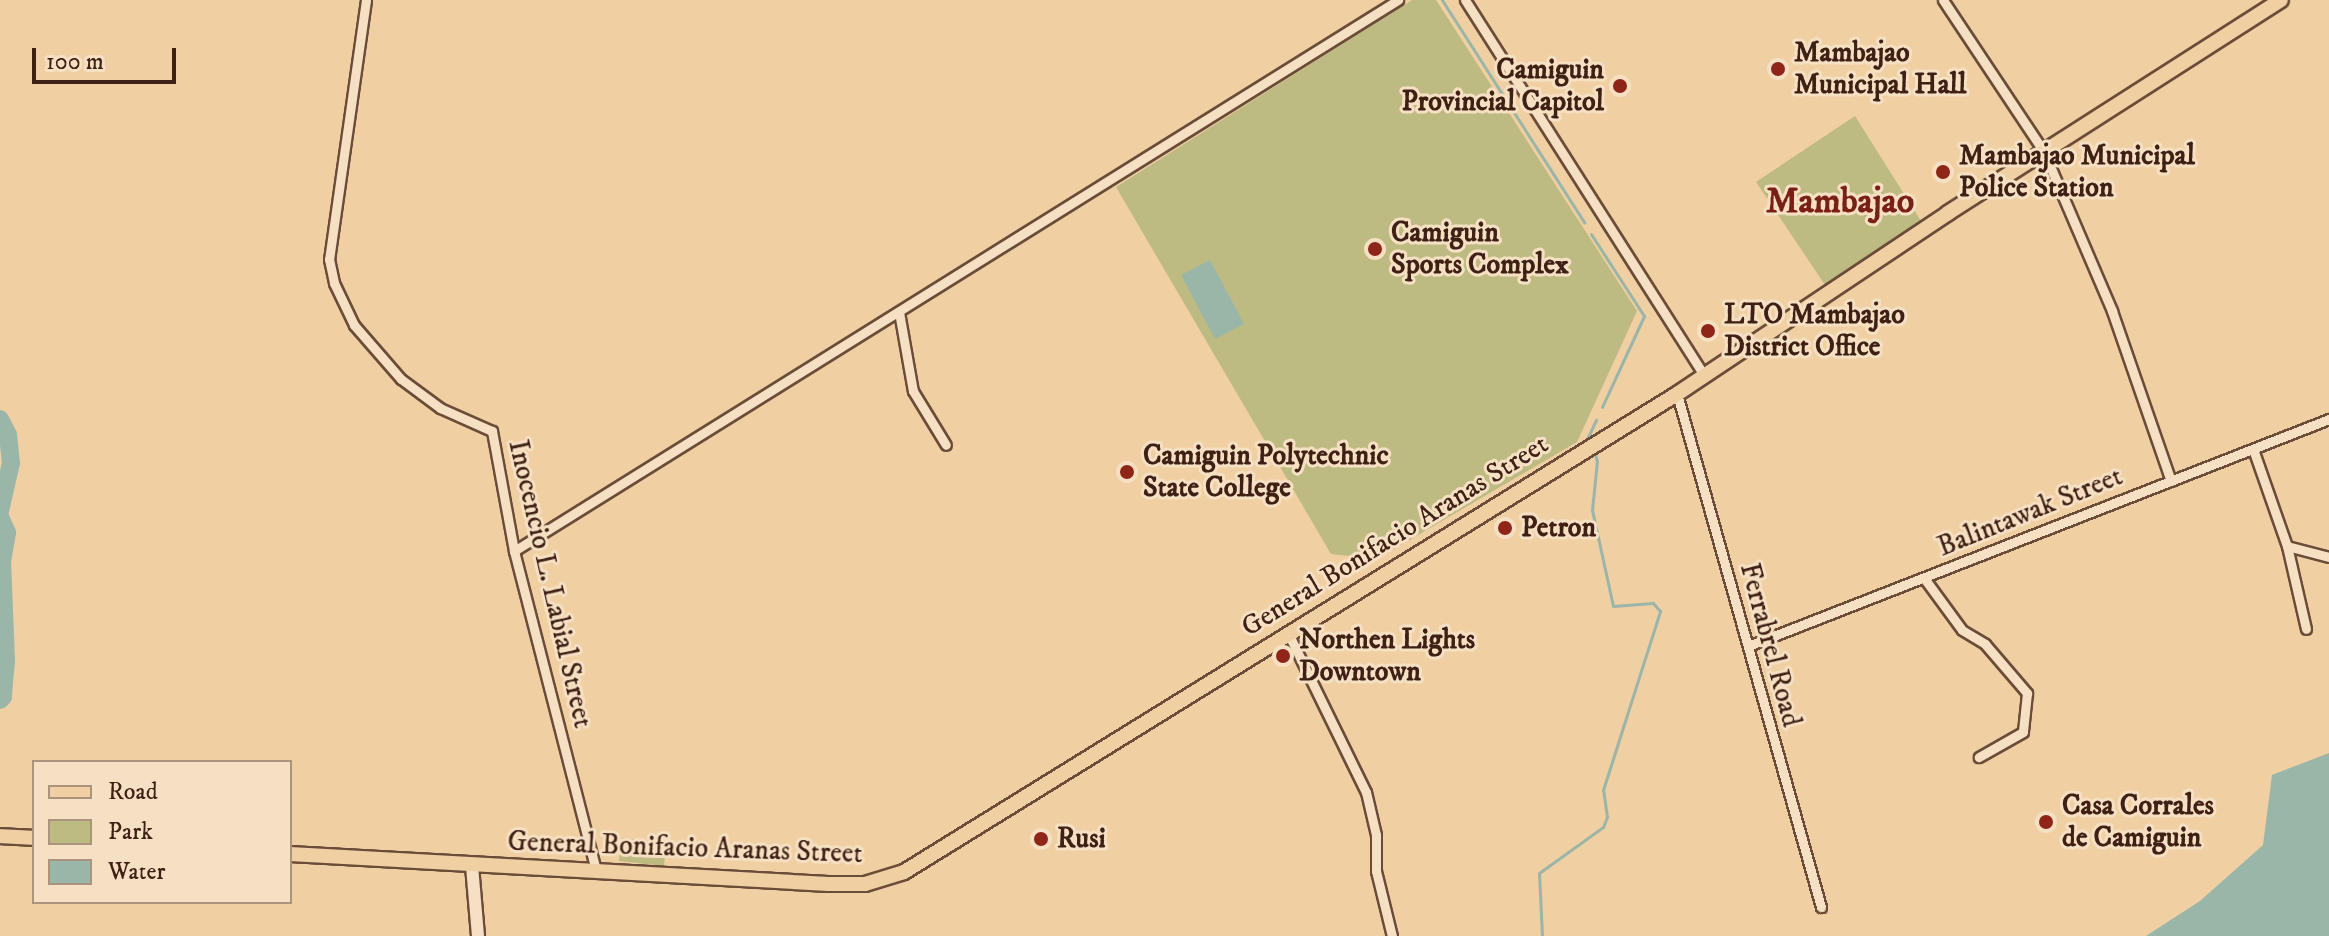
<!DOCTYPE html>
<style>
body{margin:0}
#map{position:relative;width:2329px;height:936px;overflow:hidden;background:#f0cfa2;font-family:"IM FELL DW Pica",serif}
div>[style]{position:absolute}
.green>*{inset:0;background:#bdba82}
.water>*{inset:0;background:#9ab6a9}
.stream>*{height:3px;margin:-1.5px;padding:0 1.5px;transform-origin:1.5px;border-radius:1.5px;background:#9ab6a9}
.river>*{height:18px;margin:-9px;padding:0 9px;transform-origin:9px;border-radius:9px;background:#9ab6a9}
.roads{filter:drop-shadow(2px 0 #6a4c38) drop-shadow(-2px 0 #6a4c38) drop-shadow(0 2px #6a4c38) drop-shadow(0 -2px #6a4c38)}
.street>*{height:9px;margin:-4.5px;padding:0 4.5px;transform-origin:4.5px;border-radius:4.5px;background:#f5e0c3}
.secondary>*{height:12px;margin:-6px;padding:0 6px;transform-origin:6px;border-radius:6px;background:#f5e0c3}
.primary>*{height:14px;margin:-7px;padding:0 7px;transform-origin:7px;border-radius:7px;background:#f0cfa2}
.dots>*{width:22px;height:22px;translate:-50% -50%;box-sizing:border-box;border:4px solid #f5e0c3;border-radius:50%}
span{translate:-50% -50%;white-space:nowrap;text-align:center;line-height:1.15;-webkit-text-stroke:6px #f5e0c3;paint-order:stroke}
.poi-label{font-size:28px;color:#3e2014;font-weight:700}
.left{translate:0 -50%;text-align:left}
.right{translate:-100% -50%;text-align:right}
.street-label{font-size:28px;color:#3e2014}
.district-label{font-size:36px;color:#7a1f14;font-weight:700}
.legend{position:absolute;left:32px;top:760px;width:260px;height:144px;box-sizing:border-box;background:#f5e0c3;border:2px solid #ac937d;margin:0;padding:10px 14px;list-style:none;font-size:24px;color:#3e2014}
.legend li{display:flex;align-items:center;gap:16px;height:40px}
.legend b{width:40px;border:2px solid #ac937d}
.scale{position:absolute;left:32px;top:48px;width:144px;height:36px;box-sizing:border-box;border:4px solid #3e2014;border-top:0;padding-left:10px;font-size:24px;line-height:28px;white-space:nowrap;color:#3e2014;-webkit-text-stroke:6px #f5e0c3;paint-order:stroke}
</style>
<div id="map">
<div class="green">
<div style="clip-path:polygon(1412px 0,1436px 0,1637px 311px,1577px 442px,1377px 559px,1331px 554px,1116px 187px)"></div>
<div style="clip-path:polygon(1855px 116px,1921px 221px,1825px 285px,1756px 182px)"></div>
<div style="clip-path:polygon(622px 838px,666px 843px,664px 866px,619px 861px)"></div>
</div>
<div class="water">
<div style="clip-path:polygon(1210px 260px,1244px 324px,1215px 339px,1181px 275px)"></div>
<div style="clip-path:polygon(2329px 753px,2329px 936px,2146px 936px,2200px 901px,2263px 845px,2272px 775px)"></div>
</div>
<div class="stream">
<div style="left:1442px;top:0;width:264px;rotate:57.4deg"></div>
<div style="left:1591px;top:234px;width:98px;rotate:57.1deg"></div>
<div style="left:1644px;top:316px;width:100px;rotate:114.8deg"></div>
<div style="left:1591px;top:442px;width:6px;rotate:-121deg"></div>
<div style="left:1588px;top:437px;width:19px;rotate:-65deg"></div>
<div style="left:1542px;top:936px;width:63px;rotate:-92.7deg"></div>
<div style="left:1539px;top:873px;width:79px;rotate:-35.7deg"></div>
<div style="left:1603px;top:827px;width:11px;rotate:-68deg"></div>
<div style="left:1607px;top:817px;width:27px;rotate:-98deg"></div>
<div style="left:1603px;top:790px;width:188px;rotate:-72.3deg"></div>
<div style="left:1660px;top:611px;width:11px;rotate:-131deg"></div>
<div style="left:1653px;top:603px;width:40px;rotate:175.7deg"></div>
<div style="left:1613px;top:606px;width:98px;rotate:-102.3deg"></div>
<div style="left:1592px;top:510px;width:49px;rotate:-84.2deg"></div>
<div style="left:1597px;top:461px;width:13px;rotate:-108deg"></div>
</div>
<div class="river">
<div style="left:0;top:419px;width:18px;rotate:63deg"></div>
<div style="left:8px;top:435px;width:28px;rotate:84deg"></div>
<div style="left:11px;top:463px;width:49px;rotate:102.9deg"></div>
<div style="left:0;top:517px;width:17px;rotate:66deg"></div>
<div style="left:7px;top:533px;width:27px;rotate:100deg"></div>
<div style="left:2px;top:560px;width:100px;rotate:87.7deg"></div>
<div style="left:6px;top:660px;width:37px;rotate:95deg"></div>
<div style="left:3px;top:697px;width:4px;rotate:135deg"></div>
</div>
<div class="roads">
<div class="street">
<div style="left:366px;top:0;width:262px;rotate:98.1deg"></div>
<div style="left:329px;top:259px;width:25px;rotate:78deg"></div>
<div style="left:334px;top:283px;width:47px;rotate:64.5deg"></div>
<div style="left:354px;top:325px;width:72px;rotate:49deg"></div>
<div style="left:401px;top:379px;width:49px;rotate:36.6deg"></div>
<div style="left:440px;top:408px;width:57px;rotate:23.9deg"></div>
<div style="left:492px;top:431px;width:122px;rotate:79.6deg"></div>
<div style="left:514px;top:551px;width:329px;rotate:75.6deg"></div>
<div style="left:1465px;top:0;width:445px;rotate:57.5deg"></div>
<div style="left:1943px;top:0;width:182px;rotate:56.4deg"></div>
<div style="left:2044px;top:152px;width:173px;rotate:66.8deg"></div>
<div style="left:2112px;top:311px;width:180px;rotate:70.9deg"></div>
<div style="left:899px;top:312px;width:80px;rotate:80deg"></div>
<div style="left:913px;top:391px;width:63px;rotate:58.6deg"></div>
<div style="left:1677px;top:394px;width:533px;rotate:74.32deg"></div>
<div style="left:2253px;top:449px;width:103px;rotate:70.7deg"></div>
<div style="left:2287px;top:546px;width:85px;rotate:77.1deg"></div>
<div style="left:2287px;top:546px;width:43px;rotate:14.7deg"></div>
<div style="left:514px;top:551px;width:1042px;rotate:-31.94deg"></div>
<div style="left:1924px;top:578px;width:64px;rotate:53.8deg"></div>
<div style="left:1962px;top:630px;width:27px;rotate:31deg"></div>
<div style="left:1985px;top:644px;width:65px;rotate:49.4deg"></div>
<div style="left:2027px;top:693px;width:39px;rotate:96deg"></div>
<div style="left:2023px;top:732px;width:51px;rotate:150.4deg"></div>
<div style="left:1288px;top:633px;width:177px;rotate:63.9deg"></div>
<div style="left:1366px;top:792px;width:44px;rotate:76.9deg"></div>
<div style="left:1376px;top:835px;width:36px;rotate:90deg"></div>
<div style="left:1376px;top:871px;width:67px;rotate:76.2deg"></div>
<div style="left:1748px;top:646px;width:624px;rotate:-21.34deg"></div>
</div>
<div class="secondary">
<div style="left:472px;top:866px;width:70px;rotate:85.1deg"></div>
</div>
<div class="primary">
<div style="left:0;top:836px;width:34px;rotate:3deg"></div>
<div style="left:290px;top:854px;width:539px;rotate:3.19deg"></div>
<div style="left:828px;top:884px;width:37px"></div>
<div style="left:865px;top:884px;width:41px;rotate:-17.1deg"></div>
<div style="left:904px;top:872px;width:909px;rotate:-31.73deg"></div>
<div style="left:1677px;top:394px;width:326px;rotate:-33.7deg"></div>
<div style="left:1948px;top:213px;width:395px;rotate:-32.6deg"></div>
</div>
</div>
<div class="dots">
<div style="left:1778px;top:69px;background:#8f2418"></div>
<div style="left:1620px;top:86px;background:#8f2418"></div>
<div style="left:1943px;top:172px;background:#8f2418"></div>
<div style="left:1375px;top:249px;background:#8f2418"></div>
<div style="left:1708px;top:331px;background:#8f2418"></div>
<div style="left:1127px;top:472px;background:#8f2418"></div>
<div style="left:1505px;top:528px;background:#8f2418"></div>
<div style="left:1283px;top:656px;background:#8f2418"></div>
<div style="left:2046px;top:822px;background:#8f2418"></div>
<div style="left:1041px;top:839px;background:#8f2418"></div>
</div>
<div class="poi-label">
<span class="left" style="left:1794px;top:69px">Mambajao<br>Municipal Hall</span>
<span class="right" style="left:1604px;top:86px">Camiguin<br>Provincial Capitol</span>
<span class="left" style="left:1959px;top:172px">Mambajao Municipal<br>Police Station</span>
<span class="left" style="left:1391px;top:249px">Camiguin<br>Sports Complex</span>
<span class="left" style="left:1724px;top:331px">LTO Mambajao<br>District Office</span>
<span class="left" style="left:1143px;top:472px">Camiguin Polytechnic<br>State College</span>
<span class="left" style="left:1521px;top:528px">Petron</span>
<span class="left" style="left:1299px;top:656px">Northen Lights<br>Downtown</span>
<span class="left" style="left:2062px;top:822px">Casa Corrales<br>de Camiguin</span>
<span class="left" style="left:1057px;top:839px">Rusi</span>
</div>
<div class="street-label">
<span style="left:2030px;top:512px;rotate:-22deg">Balintawak Street</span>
<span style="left:1395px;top:536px;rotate:-32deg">General Bonifacio Aranas Street</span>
<span style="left:550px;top:584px;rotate:77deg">Inocencio L. Labial Street</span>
<span style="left:1770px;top:645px;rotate:75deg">Ferrabrel Road</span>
<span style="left:685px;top:848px;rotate:2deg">General Bonifacio Aranas Street</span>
</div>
<div class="district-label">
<span style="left:1840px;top:202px">Mambajao</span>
</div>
<ul class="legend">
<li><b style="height:10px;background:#f0cfa2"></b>Road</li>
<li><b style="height:22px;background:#bdba82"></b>Park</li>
<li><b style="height:22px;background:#9ab6a9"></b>Water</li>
</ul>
<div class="scale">100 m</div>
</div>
